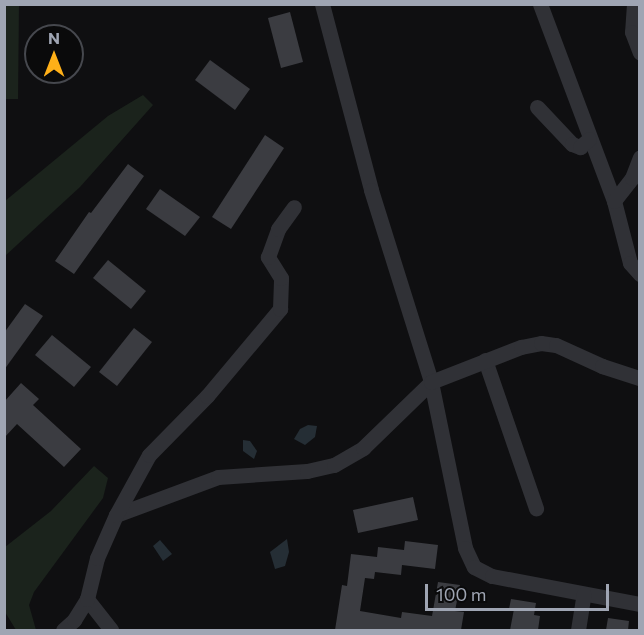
<!DOCTYPE html>
<style>
body{margin:0}
#map{position:relative;width:644px;height:635px;overflow:hidden;background:#0f0f11;font-family:Commissioner,sans-serif}
div>[style]{position:absolute}
.green>*{inset:0;background:#1b231c}
.water>*{inset:0;background:#252e35}
.building>*{inset:0;background:#3b3c41}
.street>*{height:15px;margin:-7.5px;padding:0 7.5px;transform-origin:7.5px;border-radius:7.5px;background:#303136}
span{translate:-50% -50%;white-space:nowrap;text-align:center;line-height:1.15;-webkit-text-stroke:6px #0a0a0b;paint-order:stroke}
.frame{position:absolute;inset:0;border:6px solid #9fa5b3;pointer-events:none}
.north{position:absolute;left:24px;top:24px;width:60px;height:60px;box-sizing:border-box;background:#0a0a0b;border:2px solid #46484e;border-radius:50%;rotate:0deg;font-size:16px;font-weight:700;line-height:24px;text-align:center;color:#9fa5b3}
.north::after{content:'';display:block;margin:auto;width:21px;height:27px;background:#ffb018;clip-path:polygon(50% 0,100% 100%,50% 72%,0 100%)}
.scale{position:absolute;left:425px;top:584px;width:184px;height:27px;box-sizing:border-box;border:3px solid #9fa5b3;border-top:0;padding-left:8px;font-size:18px;line-height:21px;white-space:nowrap;color:#9fa5b3;-webkit-text-stroke:4px #0a0a0b;paint-order:stroke}
</style>
<div id="map">
<div class="green">
<div style="clip-path:polygon(5px 4px,19px 5px,18px 99px,5px 99px)"></div>
<div style="clip-path:polygon(143px 95px,153px 105px,80px 187px,5px 256px,5px 201px,108px 116px)"></div>
<div style="clip-path:polygon(94px 466px,108px 478px,103px 498px,34px 592px,29px 605px,36px 630px,16px 630px,5px 612px,5px 547px,51px 511px)"></div>
</div>
<div class="water">
<div style="clip-path:polygon(308px 425px,317px 426px,315px 437px,305px 445px,294px 439px,300px 429px)"></div>
<div style="clip-path:polygon(243px 440px,250px 441px,257px 451px,254px 459px,243px 451px)"></div>
<div style="clip-path:polygon(287px 539px,289px 552px,285px 566px,275px 569px,270px 552px)"></div>
<div style="clip-path:polygon(160px 540px,172px 554px,163px 561px,153px 546px)"></div>
</div>
<div class="building">
<div style="clip-path:polygon(290px 12px,303px 62px,281px 68px,268px 18px)"></div>
<div style="clip-path:polygon(210px 60px,250px 89px,235px 110px,195px 80px)"></div>
<div style="clip-path:polygon(265px 135px,284px 148px,231px 229px,212px 217px)"></div>
<div style="clip-path:polygon(128px 164px,144px 176px,74px 274px,55px 261px,89px 212px,91px 213px)"></div>
<div style="clip-path:polygon(160px 189px,200px 217px,185px 236px,146px 209px)"></div>
<div style="clip-path:polygon(108px 260px,146px 291px,131px 309px,93px 278px)"></div>
<div style="clip-path:polygon(25px 304px,43px 316px,4px 370px,4px 333px)"></div>
<div style="clip-path:polygon(134px 328px,152px 342px,117px 386px,99px 372px)"></div>
<div style="clip-path:polygon(52px 335px,91px 367px,74px 387px,35px 355px)"></div>
<div style="clip-path:polygon(21px 383px,39px 399px,33px 405px,81px 449px,64px 467px,17px 424px,4px 438px,4px 402px)"></div>
<div style="clip-path:polygon(413px 497px,418px 520px,358px 533px,353px 510px)"></div>
<div style="clip-path:polygon(405px 541px,438px 545px,435px 569px,402px 565px,401px 575px,375px 572px,374px 579px,365px 578px,360px 611px,401px 618px,402px 612px,432px 616px,438px 582px,460px 585px,455px 611px,464px 612px,461px 630px,335px 630px,342px 585px,347px 586px,351px 554px,377px 557px,378px 547px,404px 550px)"></div>
<div style="clip-path:polygon(511px 599px,536px 603px,534px 615px,540px 616px,538px 630px,510px 630px,514px 609px,509px 609px)"></div>
<div style="clip-path:polygon(608px 618px,629px 621px,628px 630px,606px 630px)"></div>
</div>
<div class="street">
<div style="left:322px;top:4px;width:192px;rotate:75.2deg"></div>
<div style="left:371px;top:190px;width:201px;rotate:72.6deg"></div>
<div style="left:431px;top:382px;width:169px;rotate:78.4deg"></div>
<div style="left:465px;top:548px;width:21px;rotate:65deg"></div>
<div style="left:474px;top:567px;width:20px;rotate:27deg"></div>
<div style="left:492px;top:576px;width:151px;rotate:10.7deg"></div>
<div style="left:540px;top:4px;width:210px;rotate:69.4deg"></div>
<div style="left:614px;top:201px;width:64px;rotate:75.5deg"></div>
<div style="left:630px;top:263px;width:15px;rotate:48deg"></div>
<div style="left:634px;top:4px;width:28px;rotate:94deg"></div>
<div style="left:632px;top:32px;width:22px;rotate:69deg"></div>
<div style="left:537px;top:107px;width:51px;rotate:46.6deg"></div>
<div style="left:572px;top:144px;width:9px;rotate:21deg"></div>
<div style="left:580px;top:147px;width:12px;rotate:-42deg"></div>
<div style="left:614px;top:201px;width:29px;rotate:-52deg"></div>
<div style="left:632px;top:178px;width:22px;rotate:-69deg"></div>
<div style="left:485px;top:360px;width:157px;rotate:71deg"></div>
<div style="left:116px;top:515px;width:109px;rotate:-20.4deg"></div>
<div style="left:218px;top:477px;width:89px;rotate:-3.9deg"></div>
<div style="left:307px;top:471px;width:28px;rotate:-13deg"></div>
<div style="left:334px;top:465px;width:34px;rotate:-30deg"></div>
<div style="left:363px;top:448px;width:95px;rotate:-44.1deg"></div>
<div style="left:431px;top:382px;width:97px;rotate:-21.3deg"></div>
<div style="left:521px;top:347px;width:20px;rotate:-11deg"></div>
<div style="left:541px;top:343px;width:15px;rotate:8deg"></div>
<div style="left:556px;top:345px;width:51px;rotate:24.5deg"></div>
<div style="left:602px;top:366px;width:40px;rotate:18deg"></div>
<div style="left:87px;top:599px;width:39px;rotate:52deg"></div>
<div style="left:63px;top:630px;width:15px;rotate:-42deg"></div>
<div style="left:74px;top:620px;width:25px;rotate:-58deg"></div>
<div style="left:87px;top:599px;width:42px;rotate:-76.3deg"></div>
<div style="left:97px;top:558px;width:47px;rotate:-66.2deg"></div>
<div style="left:116px;top:515px;width:68px;rotate:-61.2deg"></div>
<div style="left:149px;top:455px;width:83px;rotate:-45.5deg"></div>
<div style="left:207px;top:396px;width:114px;rotate:-50deg"></div>
<div style="left:280px;top:309px;width:31px;rotate:-88deg"></div>
<div style="left:281px;top:278px;width:25px;rotate:-122deg"></div>
<div style="left:268px;top:257px;width:30px;rotate:-70deg"></div>
<div style="left:278px;top:229px;width:27px;rotate:-54deg"></div>
<div style="left:578px;top:630px;width:36px;rotate:-81deg"></div>
</div>
<div class="frame"></div>
<div class="north">N</div>
<div class="scale">100 m</div>
</div>
